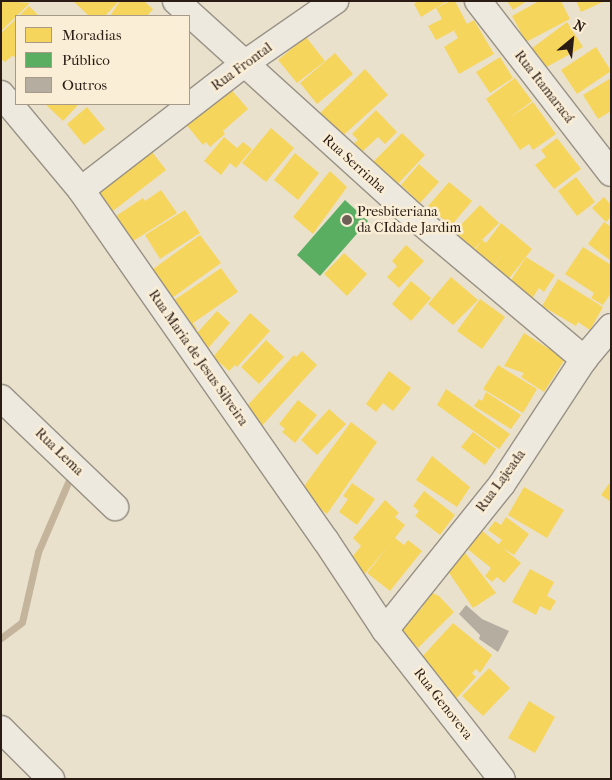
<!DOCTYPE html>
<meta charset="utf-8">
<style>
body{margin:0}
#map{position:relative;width:612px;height:780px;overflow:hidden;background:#eae1cd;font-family:"IM FELL French Canon",serif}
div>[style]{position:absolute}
.homes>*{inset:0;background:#f6d55c}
.public>*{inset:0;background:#5aae61}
.stream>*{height:7px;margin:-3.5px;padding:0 3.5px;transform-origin:3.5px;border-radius:3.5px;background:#c3b49b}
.building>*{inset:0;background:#b4ada0}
.roads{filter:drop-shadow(1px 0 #989185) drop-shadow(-1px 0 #989185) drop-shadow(0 1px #989185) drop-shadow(0 -1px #989185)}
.minor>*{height:26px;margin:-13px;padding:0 13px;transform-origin:13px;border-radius:13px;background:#ede9df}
.dots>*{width:14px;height:14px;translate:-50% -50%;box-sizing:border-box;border:2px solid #faeed6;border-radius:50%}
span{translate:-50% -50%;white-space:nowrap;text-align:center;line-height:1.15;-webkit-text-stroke:5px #faeed6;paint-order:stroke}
.street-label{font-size:14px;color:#2b1b15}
.poi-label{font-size:14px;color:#2b1b15}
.left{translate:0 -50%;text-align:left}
.frame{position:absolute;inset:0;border:2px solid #2b1b15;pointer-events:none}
.legend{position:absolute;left:15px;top:15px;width:175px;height:90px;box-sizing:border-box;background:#faeed6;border:1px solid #a79a89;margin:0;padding:6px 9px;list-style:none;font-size:15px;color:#2b1b15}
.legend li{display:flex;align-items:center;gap:10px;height:25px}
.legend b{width:25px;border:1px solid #a79a89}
.north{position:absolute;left:547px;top:15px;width:50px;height:50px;-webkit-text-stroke:4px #faeed6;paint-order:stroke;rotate:28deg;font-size:14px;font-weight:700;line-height:20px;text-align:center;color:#2b1b15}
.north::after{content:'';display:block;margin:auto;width:18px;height:22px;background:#2b1b15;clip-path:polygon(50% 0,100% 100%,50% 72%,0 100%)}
</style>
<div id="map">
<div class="homes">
<div style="clip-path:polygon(1px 1px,30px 3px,1px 31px)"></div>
<div style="clip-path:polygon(73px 1px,119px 1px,105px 16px,89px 16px)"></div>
<div style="clip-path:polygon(120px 1px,144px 1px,153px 9px,147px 16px,110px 16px)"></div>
<div style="clip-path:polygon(418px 1px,447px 1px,421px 17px,414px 4px)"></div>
<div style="clip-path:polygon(450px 1px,455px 1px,467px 24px,474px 20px,494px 54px,459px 74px,444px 47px,458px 38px,454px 31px,459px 28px,436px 40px,428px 26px,442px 19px,436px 8px)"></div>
<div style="clip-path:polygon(507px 1px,527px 1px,513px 10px)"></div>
<div style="clip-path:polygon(539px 1px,561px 1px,570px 19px,526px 42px,512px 16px)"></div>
<div style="clip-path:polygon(576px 1px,605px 1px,581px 12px)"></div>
<div style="clip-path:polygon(29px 6px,39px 16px,19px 16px)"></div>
<div style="clip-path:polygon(16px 19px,16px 57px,12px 56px,5px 62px,1px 59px,1px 33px)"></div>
<div style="clip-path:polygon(567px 22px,583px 47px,543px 69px,531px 49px)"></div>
<div style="clip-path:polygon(306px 37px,325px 61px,297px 83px,278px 60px)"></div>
<div style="clip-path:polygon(596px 47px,611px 71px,577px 94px,561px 70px)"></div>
<div style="clip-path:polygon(335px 53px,353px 74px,317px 104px,300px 83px)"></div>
<div style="clip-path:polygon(500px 57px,513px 78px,490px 93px,476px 72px)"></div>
<div style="clip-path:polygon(365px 69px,388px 95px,338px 140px,317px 116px)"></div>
<div style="clip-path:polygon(515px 78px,532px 101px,508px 119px,533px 102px,556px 134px,533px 150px,529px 144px,520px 150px,486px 99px)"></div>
<div style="clip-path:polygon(611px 78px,611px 111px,598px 119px,583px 95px)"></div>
<div style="clip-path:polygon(230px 88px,248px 109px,223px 131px,225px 134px,210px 147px,206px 142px,203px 145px,184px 122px)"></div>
<div style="clip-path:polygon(45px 104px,79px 104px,63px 121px)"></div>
<div style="clip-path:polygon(87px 107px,105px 129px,84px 145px,67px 124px)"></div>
<div style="clip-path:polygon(376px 110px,397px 132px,385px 144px,378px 137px,362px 152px,354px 143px,358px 140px,352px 134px)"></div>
<div style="clip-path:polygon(271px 128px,294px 148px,266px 182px,242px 163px)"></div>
<div style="clip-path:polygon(402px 133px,425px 155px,394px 188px,370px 165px)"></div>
<div style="clip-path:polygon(224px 137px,237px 148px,243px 142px,252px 149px,236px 168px,230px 163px,221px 175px,204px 161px)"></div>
<div style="clip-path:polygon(557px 138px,581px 169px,554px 189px,535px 165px,546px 157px,541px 150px)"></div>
<div style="clip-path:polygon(149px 148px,166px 170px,113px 211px,96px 188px)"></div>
<div style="clip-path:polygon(295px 153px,319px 173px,298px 200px,274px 180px)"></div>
<div style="clip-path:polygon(419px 164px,439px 182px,420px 203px,401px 185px)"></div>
<div style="clip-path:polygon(330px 171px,347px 187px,313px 234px,293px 217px)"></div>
<div style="clip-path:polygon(576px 177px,595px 202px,577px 216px,558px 191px)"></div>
<div style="clip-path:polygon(449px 182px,472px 201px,451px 226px,428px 206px)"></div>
<div style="clip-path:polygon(161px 190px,177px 213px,127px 245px,110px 220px,143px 198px,145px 201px)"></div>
<div style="clip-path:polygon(604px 197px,611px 205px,611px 217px,606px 222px,592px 208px)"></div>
<div style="clip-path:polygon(480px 205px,499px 223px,482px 240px,486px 243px,501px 223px,532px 249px,504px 285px,489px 272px,503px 254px,489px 271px,470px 256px,481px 242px,473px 250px,454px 232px)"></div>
<div style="clip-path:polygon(185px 210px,200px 233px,160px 259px,145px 235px)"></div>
<div style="clip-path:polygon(604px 222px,611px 227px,611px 261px,588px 244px)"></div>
<div style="clip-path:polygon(200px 235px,221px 263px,165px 303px,145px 275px)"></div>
<div style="clip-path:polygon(406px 245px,424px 261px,399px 288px,387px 277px,397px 266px,392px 261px)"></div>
<div style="clip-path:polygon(583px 247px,611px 265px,611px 293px,603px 305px,591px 298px,594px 293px,565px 274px)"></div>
<div style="clip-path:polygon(344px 253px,367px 274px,347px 296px,324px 274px)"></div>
<div style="clip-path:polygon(526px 257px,555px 275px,544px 292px,539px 288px,531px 300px,511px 286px,514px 282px,511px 280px)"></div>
<div style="clip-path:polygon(221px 268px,238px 292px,193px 323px,197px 329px,188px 336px,173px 301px)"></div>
<div style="clip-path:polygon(451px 277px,478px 300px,453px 325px,428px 304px)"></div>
<div style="clip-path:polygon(558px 279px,603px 307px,590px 330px,578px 322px,576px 326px,542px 306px)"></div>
<div style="clip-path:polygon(411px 281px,431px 298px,411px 321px,392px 304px)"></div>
<div style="clip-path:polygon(480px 299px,505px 317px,482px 349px,457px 331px)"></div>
<div style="clip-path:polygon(217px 311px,230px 323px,204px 353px,196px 334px)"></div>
<div style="clip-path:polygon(250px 313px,270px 331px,237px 367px,235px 365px,229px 371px,213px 357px)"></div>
<div style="clip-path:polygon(524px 333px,565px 359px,544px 392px,521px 377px,524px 373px,504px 366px)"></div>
<div style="clip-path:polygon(266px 340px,284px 357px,259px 384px,241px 367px)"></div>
<div style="clip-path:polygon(302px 351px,317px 365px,261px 427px,246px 407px,294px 355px,296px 357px)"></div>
<div style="clip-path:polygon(498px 365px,537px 389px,523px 413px,483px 389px)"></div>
<div style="clip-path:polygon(389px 371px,411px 388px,393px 411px,383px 403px,376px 412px,366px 404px)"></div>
<div style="clip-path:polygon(446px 389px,510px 434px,499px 449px,437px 405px)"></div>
<div style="clip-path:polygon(486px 392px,521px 415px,511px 429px,474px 406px,479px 399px,482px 401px)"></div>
<div style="clip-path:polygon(298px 400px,317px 415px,295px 443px,282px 432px,285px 429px,279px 424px)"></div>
<div style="clip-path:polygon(329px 409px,346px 424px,317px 455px,301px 440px)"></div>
<div style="clip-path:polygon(351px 422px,377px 442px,327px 514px,299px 493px)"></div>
<div style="clip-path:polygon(473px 432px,496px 449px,485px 465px,461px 447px)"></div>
<div style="clip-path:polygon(432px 456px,470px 487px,457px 507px,416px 480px)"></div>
<div style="clip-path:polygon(611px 481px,611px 502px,601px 495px)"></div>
<div style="clip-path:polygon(352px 483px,375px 499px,357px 525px,339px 512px,348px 499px,343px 496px)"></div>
<div style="clip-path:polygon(524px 487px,564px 510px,547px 538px,508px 515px)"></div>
<div style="clip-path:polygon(424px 491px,455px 515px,440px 535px,415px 516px,419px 511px,413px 506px)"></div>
<div style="clip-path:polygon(385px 500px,399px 513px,395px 517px,405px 525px,395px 538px,404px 545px,408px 540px,422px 551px,390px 591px,367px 573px,389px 545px,363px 576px,349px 561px,361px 546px,353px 538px)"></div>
<div style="clip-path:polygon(506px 517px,529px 534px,514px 555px,498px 545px,502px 540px,488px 530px,495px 521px,501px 525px)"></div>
<div style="clip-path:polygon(480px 529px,521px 563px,504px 583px,497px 577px,492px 582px,485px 576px,491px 568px,465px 547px)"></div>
<div style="clip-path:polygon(463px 550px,496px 593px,473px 608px,445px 567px)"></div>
<div style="clip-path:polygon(530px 569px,554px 582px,547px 596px,556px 601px,550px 611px,540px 606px,536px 615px,512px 602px)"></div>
<div style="clip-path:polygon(426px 590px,439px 596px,454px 612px,418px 648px,400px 630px,423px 607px,419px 605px)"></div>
<div style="clip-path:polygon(453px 623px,492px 655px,480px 673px,476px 669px,472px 673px,476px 677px,456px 699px,438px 684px,442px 679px,420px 659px)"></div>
<div style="clip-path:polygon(489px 668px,510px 688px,483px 716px,462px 696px)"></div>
<div style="clip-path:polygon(529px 701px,555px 717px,535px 753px,508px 738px)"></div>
</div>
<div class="public">
<div style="clip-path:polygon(345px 200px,368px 221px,320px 276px,297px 255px)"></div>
</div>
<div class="stream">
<div style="left:1px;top:638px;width:26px;rotate:-37deg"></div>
<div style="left:22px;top:622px;width:72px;rotate:-77.1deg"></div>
<div style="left:38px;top:552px;width:86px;rotate:-66.7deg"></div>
</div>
<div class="building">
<div style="clip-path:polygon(466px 605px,482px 619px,509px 631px,498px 652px,479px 639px,480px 635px,459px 614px)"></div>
</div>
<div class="roads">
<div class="minor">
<div style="left:176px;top:1px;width:309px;rotate:42.2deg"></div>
<div style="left:405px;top:209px;width:234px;rotate:40deg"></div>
<div style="left:478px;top:1px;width:217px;rotate:52.3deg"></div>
<div style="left:1px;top:94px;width:125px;rotate:50.2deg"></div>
<div style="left:81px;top:190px;width:428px;rotate:55.1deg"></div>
<div style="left:326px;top:541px;width:107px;rotate:56.5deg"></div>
<div style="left:385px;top:630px;width:189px;rotate:51.9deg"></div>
<div style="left:81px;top:190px;width:206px;rotate:-37.7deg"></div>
<div style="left:244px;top:64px;width:111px;rotate:-34.7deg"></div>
<div style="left:1px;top:398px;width:158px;rotate:43.7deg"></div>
<div style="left:385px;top:630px;width:187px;rotate:-51.3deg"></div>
<div style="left:502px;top:484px;width:149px;rotate:-56.7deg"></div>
<div style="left:584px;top:359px;width:42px;rotate:-49.8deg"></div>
<div style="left:1px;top:729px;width:71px;rotate:45deg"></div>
</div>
</div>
<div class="dots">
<div style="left:347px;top:220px;background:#6e6055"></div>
</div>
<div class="street-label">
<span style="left:242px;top:67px;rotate:-36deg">Rua Frontal</span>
<span style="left:544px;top:87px;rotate:52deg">Rua Itamaracá</span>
<span style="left:354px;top:164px;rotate:42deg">Rua Serrinha</span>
<span style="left:198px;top:358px;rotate:55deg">Rua Maria de Jesus Silveira</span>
<span style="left:59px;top:452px;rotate:44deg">Rua Lema</span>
<span style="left:501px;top:481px;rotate:-54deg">Rua Lajeada</span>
<span style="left:443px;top:704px;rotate:52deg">Rua Genoveva</span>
</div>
<div class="poi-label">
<span class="left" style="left:357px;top:220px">Presbiteriana<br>da CIdade Jardim</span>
</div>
<div class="frame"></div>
<ul class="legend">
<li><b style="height:14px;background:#f6d55c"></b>Moradias</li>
<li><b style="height:14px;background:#5aae61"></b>Público</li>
<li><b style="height:14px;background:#b4ada0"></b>Outros</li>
</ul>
<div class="north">N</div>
</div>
